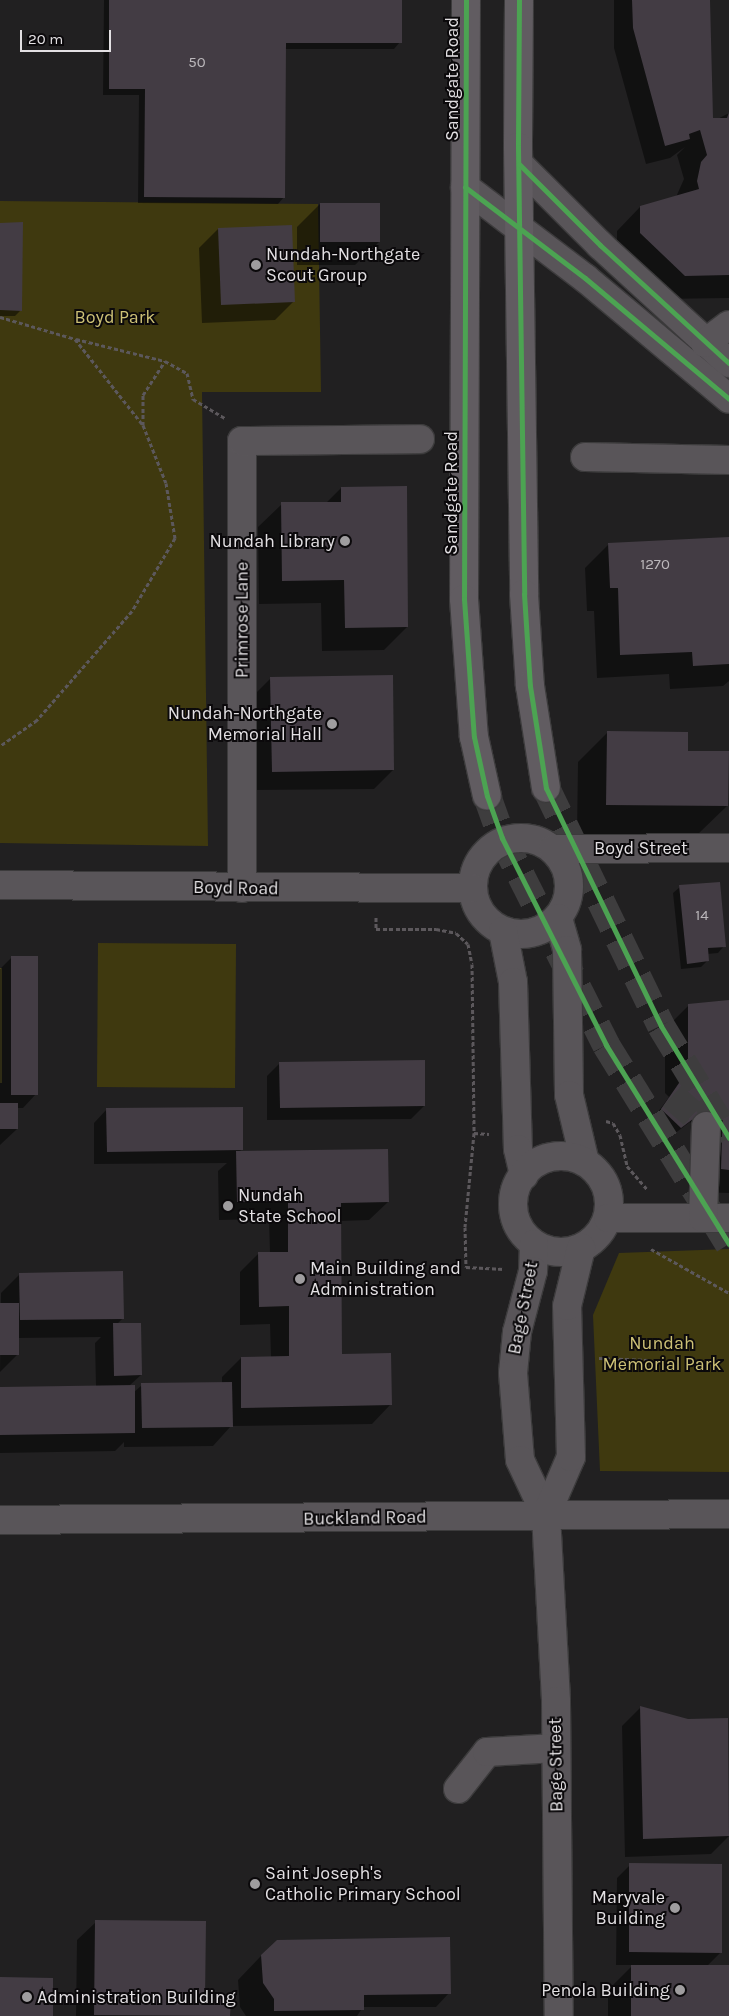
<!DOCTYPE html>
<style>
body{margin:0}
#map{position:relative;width:729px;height:2016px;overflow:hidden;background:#212021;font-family:Karla,sans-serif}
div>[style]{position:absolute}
.green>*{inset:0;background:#3f390f}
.water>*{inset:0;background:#595328}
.shadow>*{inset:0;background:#0007}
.building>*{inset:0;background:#433c44}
.minor-tunnel>*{height:28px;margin-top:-14px;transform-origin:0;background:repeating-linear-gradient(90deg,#3e3d3e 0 28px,transparent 0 42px)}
.highway-tunnel>*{height:28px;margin-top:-14px;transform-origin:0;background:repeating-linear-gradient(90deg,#3e3d3e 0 28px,transparent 0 42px)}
.path>*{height:3px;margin-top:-1.5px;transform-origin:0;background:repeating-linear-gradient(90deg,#5c585c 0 4px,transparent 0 6.5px)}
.roads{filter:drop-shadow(1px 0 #3c3b3c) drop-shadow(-1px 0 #3c3b3c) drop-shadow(0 1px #3c3b3c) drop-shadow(0 -1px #3c3b3c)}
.minor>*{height:28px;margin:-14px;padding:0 14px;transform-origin:14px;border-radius:14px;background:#595559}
.minor>.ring{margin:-14px;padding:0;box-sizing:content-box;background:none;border:28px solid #595559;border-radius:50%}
.highway>*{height:28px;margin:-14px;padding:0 14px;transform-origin:14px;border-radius:14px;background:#615c61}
.cycleway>*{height:5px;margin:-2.5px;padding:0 2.5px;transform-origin:2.5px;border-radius:2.5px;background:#4ca352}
.dots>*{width:14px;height:14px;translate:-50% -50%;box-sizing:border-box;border:2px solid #0b090b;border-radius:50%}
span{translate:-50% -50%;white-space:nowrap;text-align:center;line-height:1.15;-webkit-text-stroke:4px #0b090b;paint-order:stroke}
.number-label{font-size:15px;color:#bbb7bb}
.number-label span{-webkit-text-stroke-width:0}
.street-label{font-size:18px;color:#e3e0e3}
.poi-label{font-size:18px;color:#e3e0e3}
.left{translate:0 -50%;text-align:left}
.right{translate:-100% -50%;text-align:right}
.park-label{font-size:18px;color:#cdc176}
.scale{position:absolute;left:20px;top:30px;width:91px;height:22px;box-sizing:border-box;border:2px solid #e3e0e3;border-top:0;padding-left:6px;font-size:15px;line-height:18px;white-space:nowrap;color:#e3e0e3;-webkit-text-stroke:4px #0b090b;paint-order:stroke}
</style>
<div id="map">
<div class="green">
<div style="clip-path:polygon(0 201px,318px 204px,321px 392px,202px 392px,208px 846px,0 843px)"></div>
<div style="clip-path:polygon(98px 943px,236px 944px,235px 1088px,97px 1087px)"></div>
<div style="clip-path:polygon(729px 1249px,729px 1472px,600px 1471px,593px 1315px,619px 1253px)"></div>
</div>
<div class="water">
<div style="clip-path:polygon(0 968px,2px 968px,2px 1083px,0 1083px)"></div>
</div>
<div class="shadow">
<div style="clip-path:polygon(104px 0,401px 0,400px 42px,394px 49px,285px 49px,284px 197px,278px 204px,138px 203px,139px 95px,103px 95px)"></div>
<div style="clip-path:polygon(614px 0,709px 0,712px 122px,729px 113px,729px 298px,661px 299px,617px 257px,617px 231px,640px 207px,676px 197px,684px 179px,677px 155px,685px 147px,670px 158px,646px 164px,614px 48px)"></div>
<div style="clip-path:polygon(320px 204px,379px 242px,355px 265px,297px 265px,297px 227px)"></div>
<div style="clip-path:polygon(0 224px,21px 310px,15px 316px,0 316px)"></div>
<div style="clip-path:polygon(218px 229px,294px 301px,275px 320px,202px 323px,199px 248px)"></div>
<div style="clip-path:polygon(341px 488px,407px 627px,384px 650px,322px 651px,321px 603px,259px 604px,258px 527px,282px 504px,326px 503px)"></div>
<div style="clip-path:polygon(729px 539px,729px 681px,723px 686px,670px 689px,669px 674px,597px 678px,594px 611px,587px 611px,585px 568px,609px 544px)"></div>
<div style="clip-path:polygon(271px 678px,393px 770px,374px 789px,253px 790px,252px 697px)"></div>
<div style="clip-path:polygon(608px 732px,686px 752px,727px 806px,697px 835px,577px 834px,578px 762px)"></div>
<div style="clip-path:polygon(680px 887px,724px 946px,718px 953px,707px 954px,707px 961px,701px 967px,681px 969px,673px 893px)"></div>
<div style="clip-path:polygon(12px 957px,36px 1094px,23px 1108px,17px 1108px,17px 1129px,0 1145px,0 969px)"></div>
<div style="clip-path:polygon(729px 1002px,729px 1193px,698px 1192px,700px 1132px,690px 1122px,674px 1134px,655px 1116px,669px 1097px,665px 1093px,665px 1029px,689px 1005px)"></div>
<div style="clip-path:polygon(280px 1063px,424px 1106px,411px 1119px,267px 1120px,267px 1076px)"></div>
<div style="clip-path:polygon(107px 1109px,242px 1149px,239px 1152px,388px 1202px,369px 1220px,340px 1221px,341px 1355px,390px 1405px,372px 1424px,231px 1426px,213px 1446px,124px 1447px,124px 1442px,115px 1451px,0 1453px,0 1388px,96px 1386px,95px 1343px,101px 1337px,18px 1338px,18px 1354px,0 1372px,1px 1293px,20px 1274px,123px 1318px,117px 1324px,141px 1375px,129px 1386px,133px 1393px,142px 1385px,222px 1384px,222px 1377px,241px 1358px,271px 1358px,270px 1324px,240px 1325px,240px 1272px,259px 1253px,270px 1253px,269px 1219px,219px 1220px,218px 1171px,227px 1163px,94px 1164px,94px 1123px)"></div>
<div style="clip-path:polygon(641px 1707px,688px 1720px,726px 1719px,729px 1836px,711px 1854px,625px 1857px,622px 1726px)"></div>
<div style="clip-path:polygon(630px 1865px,721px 1952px,707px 1966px,729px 1966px,729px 2016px,608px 2016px,608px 1990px,633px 1965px,616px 1965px,617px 1878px)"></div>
<div style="clip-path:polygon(96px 1922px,204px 2000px,229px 2015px,76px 2016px,77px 1940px)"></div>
<div style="clip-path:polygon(261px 1956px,449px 1993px,436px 2007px,363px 2007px,357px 2016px,246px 2016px,240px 2007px,238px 1980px)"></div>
</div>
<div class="building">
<div style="clip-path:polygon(109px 0,402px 0,402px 43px,286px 43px,285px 198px,144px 197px,145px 89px,109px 89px)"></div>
<div style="clip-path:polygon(632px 0,710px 0,713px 118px,727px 118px,729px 112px,729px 275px,685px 276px,640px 233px,640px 206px,699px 189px,697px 181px,701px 162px,707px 155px,700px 130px,689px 134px,690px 139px,665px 146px,633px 28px)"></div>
<div style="clip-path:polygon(320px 203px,380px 203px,380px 242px,320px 242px)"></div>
<div style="clip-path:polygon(23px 222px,22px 311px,0 310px,0 223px)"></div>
<div style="clip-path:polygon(292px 225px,295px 302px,221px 305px,218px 228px)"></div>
<div style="clip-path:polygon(407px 486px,408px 627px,345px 628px,344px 580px,282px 581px,281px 502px,341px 502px,341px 487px)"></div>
<div style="clip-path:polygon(729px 537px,729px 664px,693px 666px,692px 652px,620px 655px,618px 588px,610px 588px,608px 543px)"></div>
<div style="clip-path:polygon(393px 675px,394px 770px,272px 772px,270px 677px)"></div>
<div style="clip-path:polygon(607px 731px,688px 732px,688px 751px,729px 751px,728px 806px,606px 805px)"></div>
<div style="clip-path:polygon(720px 882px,726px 947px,708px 948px,709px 961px,687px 964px,679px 885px)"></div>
<div style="clip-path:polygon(11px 956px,38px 956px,38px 1095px,11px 1095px)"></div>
<div style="clip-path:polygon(729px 1000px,729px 1170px,721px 1169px,723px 1108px,717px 1101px,681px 1128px,661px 1109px,688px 1070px,688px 1004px)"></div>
<div style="clip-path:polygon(425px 1060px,425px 1106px,280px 1108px,279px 1062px)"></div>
<div style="clip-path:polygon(0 1103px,18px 1103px,18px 1129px,0 1129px)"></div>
<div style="clip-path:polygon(243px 1107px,243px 1150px,107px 1152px,106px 1108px)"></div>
<div style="clip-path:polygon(388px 1149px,389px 1202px,341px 1203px,342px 1354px,391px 1353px,392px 1405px,241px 1408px,241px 1357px,289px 1356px,289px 1306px,259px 1307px,258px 1252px,288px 1252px,288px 1201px,237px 1202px,236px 1151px)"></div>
<div style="clip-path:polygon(123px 1271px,124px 1319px,20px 1320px,19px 1273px)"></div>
<div style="clip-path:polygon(0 1303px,19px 1303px,19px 1355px,0 1355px)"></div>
<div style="clip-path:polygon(113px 1323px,141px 1323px,142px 1375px,114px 1376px)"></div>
<div style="clip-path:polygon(232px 1382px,233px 1427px,142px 1428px,141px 1383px)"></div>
<div style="clip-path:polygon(135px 1385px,135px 1433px,0 1435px,0 1387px)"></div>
<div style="clip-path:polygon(640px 1706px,688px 1719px,728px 1718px,729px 1836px,643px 1839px)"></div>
<div style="clip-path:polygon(629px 1863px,722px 1864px,722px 1953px,629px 1952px)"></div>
<div style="clip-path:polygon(95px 1920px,206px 1921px,205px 1999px,231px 1999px,230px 2016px,94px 2015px)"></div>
<div style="clip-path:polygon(450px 1937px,451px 1994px,364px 1995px,364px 2010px,274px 2011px,274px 1999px,263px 1983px,261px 1955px,277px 1940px)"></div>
<div style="clip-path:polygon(631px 1965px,729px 1965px,729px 2016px,631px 2016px)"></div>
<div style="clip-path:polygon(0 1977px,53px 1978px,53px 2016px,0 2016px)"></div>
</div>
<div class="minor-tunnel">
<div style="left:672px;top:1096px;width:45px;rotate:41.4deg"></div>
</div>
<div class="highway-tunnel">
<div style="left:546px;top:788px;width:264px;rotate:64.2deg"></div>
<div style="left:661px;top:1026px;width:131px;rotate:58.7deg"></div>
<div style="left:487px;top:796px;width:45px;rotate:70.3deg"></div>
<div style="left:502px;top:838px;width:232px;rotate:63.3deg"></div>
<div style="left:606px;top:1045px;width:234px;rotate:58.3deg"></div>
</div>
<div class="path">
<div style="left:0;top:317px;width:78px;rotate:16.3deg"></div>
<div style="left:75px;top:339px;width:110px;rotate:51.7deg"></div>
<div style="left:143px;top:425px;width:62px;rotate:68.4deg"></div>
<div style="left:166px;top:483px;width:56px;rotate:80.7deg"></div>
<div style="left:175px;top:538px;width:85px;rotate:120.5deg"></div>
<div style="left:132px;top:611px;width:145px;rotate:131.1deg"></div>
<div style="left:37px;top:720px;width:45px;rotate:144.9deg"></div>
<div style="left:76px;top:339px;width:92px;rotate:13.9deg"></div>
<div style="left:165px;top:361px;width:25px;rotate:29deg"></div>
<div style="left:187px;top:373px;width:27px;rotate:77deg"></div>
<div style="left:193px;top:399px;width:37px;rotate:31deg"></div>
<div style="left:143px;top:425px;width:30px;rotate:-90deg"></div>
<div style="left:143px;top:395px;width:40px;rotate:-57.1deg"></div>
<div style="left:376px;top:917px;width:12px;rotate:90deg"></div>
<div style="left:376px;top:929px;width:60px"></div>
<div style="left:436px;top:929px;width:20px;rotate:11deg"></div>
<div style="left:456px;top:933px;width:16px;rotate:43deg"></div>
<div style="left:468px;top:944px;width:20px;rotate:79deg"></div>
<div style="left:472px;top:964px;width:169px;rotate:89.3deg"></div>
<div style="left:474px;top:1133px;width:15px;rotate:4deg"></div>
<div style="left:606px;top:1121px;width:7px;rotate:16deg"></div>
<div style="left:613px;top:1123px;width:14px;rotate:60deg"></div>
<div style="left:620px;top:1135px;width:32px;rotate:77deg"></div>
<div style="left:627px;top:1166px;width:30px;rotate:49deg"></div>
<div style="left:474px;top:1133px;width:94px;rotate:95.5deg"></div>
<div style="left:465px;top:1227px;width:40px;rotate:88.6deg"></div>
<div style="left:466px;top:1267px;width:38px;rotate:3deg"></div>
<div style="left:651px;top:1249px;width:90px;rotate:29.4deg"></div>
<div style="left:599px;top:1358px;width:49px;rotate:2.3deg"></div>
</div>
<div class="roads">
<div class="minor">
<div style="left:519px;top:164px;width:115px;rotate:45deg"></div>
<div style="left:600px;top:245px;width:175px;rotate:42.5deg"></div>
<div style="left:465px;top:187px;width:151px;rotate:37.2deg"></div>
<div style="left:585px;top:278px;width:188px;rotate:40deg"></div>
<div style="left:705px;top:343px;width:30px;rotate:-37deg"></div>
<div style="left:585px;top:457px;width:144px;rotate:1.2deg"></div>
<div class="ring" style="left:473px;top:838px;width:68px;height:68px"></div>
<div style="left:553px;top:849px;width:176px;rotate:-0.3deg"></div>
<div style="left:0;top:885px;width:472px;rotate:0.4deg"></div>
<div style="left:242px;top:888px;width:447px;rotate:-90deg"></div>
<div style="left:242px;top:441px;width:178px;rotate:-0.6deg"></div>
<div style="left:558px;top:918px;width:33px;rotate:74deg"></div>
<div style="left:567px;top:950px;width:145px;rotate:89.2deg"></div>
<div style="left:569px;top:1095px;width:69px;rotate:76.6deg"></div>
<div style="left:503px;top:931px;width:52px;rotate:78.9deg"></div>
<div style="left:513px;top:982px;width:167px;rotate:88.3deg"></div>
<div style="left:518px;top:1149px;width:27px;rotate:77deg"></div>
<div class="ring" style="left:513px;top:1156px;width:68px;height:68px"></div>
<div style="left:608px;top:1218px;width:121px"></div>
<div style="left:703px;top:1218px;width:92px;rotate:-88.1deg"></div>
<div style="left:534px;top:1244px;width:27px;rotate:92deg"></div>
<div style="left:533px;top:1271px;width:63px;rotate:104.7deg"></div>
<div style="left:517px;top:1332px;width:41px;rotate:95.6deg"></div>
<div style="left:513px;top:1373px;width:87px;rotate:85.4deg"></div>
<div style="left:520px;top:1460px;width:61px;rotate:64.7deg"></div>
<div style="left:546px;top:1515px;width:186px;rotate:86.9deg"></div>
<div style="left:556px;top:1701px;width:315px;rotate:89.5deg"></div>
<div style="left:546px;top:1515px;width:63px;rotate:-66.7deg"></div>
<div style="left:571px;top:1457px;width:151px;rotate:-91.5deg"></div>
<div style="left:567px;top:1306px;width:60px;rotate:-76.4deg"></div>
<div style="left:0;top:1520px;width:729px;rotate:-0.47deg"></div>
<div style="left:458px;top:1789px;width:47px;rotate:-51.9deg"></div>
<div style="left:487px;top:1752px;width:69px;rotate:-3.3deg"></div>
</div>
<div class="highway">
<div style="left:466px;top:0;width:599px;rotate:90.19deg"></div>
<div style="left:464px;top:599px;width:138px;rotate:85.9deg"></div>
<div style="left:474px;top:737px;width:60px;rotate:77.6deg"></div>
<div style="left:519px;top:0;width:147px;rotate:90.4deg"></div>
<div style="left:518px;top:147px;width:447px;rotate:89.2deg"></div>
<div style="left:524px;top:594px;width:92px;rotate:86.3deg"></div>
<div style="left:530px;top:686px;width:103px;rotate:81.1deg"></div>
</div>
</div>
<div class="cycleway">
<div style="left:466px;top:0;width:599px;rotate:90.19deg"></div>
<div style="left:464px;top:599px;width:138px;rotate:85.9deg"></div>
<div style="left:474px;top:737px;width:60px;rotate:77.6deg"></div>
<div style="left:487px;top:796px;width:45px;rotate:70.3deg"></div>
<div style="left:502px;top:838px;width:232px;rotate:63.3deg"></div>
<div style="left:606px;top:1045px;width:234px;rotate:58.3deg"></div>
<div style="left:519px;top:0;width:147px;rotate:90.4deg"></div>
<div style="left:518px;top:147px;width:447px;rotate:89.2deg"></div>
<div style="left:524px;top:594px;width:92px;rotate:86.3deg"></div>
<div style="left:530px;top:686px;width:103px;rotate:81.1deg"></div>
<div style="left:546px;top:788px;width:264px;rotate:64.2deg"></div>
<div style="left:661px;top:1026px;width:131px;rotate:58.7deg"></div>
<div style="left:519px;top:164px;width:115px;rotate:45deg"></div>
<div style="left:600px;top:245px;width:175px;rotate:42.5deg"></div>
<div style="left:465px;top:187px;width:151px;rotate:37.2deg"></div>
<div style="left:585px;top:278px;width:188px;rotate:40deg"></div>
</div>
<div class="dots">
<div style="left:256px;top:265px;background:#9f9d9f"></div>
<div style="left:345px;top:541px;background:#9f9d9f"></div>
<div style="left:332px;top:724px;background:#9f9d9f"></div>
<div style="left:228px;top:1206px;background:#9f9d9f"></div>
<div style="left:300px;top:1279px;background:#9f9d9f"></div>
<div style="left:255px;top:1884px;background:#9f9d9f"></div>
<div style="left:675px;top:1908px;background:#9f9d9f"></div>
<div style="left:680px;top:1990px;background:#9f9d9f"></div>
<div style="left:27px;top:1997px;background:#9f9d9f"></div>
</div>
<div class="number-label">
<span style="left:197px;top:63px">50</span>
<span style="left:655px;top:565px">1270</span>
<span style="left:702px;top:916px">14</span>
</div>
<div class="street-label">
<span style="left:452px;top:79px;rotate:-90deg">Sandgate Road</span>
<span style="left:451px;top:493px;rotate:-90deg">Sandgate Road</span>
<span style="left:242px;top:620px;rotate:-90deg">Primrose Lane</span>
<span style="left:641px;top:848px">Boyd Street</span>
<span style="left:236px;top:888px;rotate:1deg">Boyd Road</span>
<span style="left:523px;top:1308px;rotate:-79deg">Bage Street</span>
<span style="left:365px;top:1518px;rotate:-1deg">Buckland Road</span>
<span style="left:556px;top:1765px;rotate:-91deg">Bage Street</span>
</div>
<div class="poi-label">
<span class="left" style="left:266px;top:265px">Nundah-Northgate<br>Scout Group</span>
<span class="right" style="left:335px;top:541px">Nundah Library</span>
<span class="right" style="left:322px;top:724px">Nundah-Northgate<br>Memorial Hall</span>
<span class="left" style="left:238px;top:1206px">Nundah<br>State School</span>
<span class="left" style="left:310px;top:1279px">Main Building and<br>Administration</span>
<span class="left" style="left:265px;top:1884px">Saint Joseph's<br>Catholic Primary School</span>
<span class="right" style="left:665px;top:1908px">Maryvale<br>Building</span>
<span class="right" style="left:670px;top:1990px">Penola Building</span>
<span class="left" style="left:37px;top:1997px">Administration Building</span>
</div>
<div class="park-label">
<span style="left:115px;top:317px">Boyd Park</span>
<span style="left:662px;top:1354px">Nundah<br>Memorial Park</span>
</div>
<div class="scale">20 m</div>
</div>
